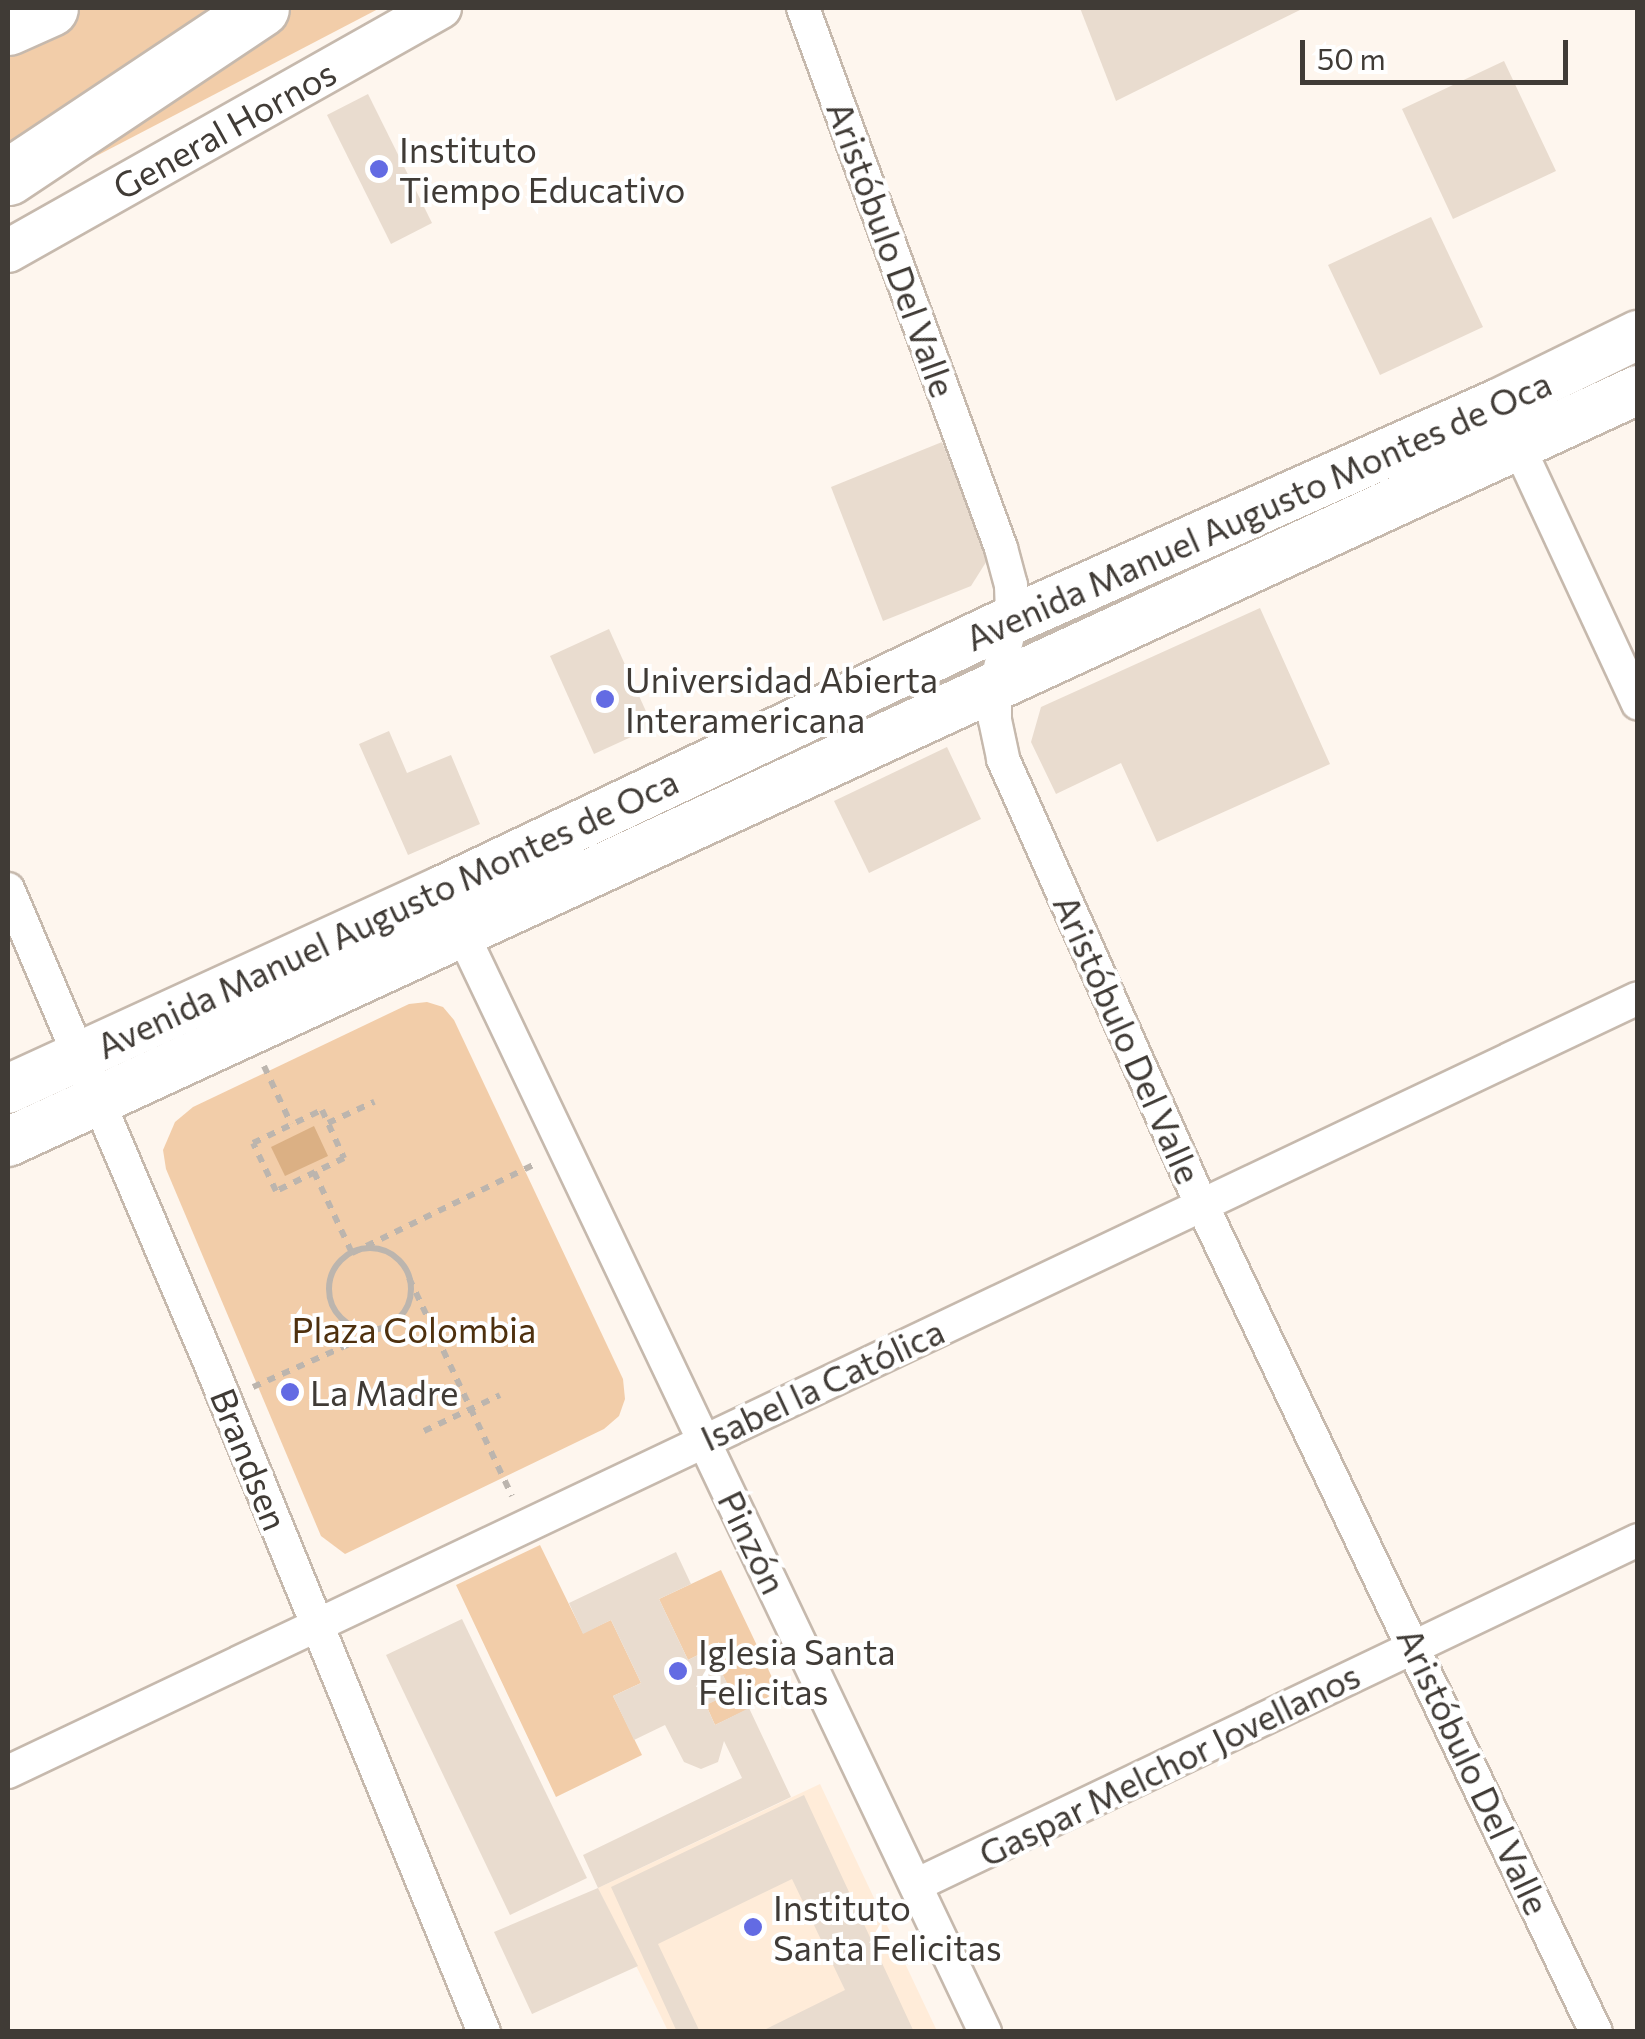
<!DOCTYPE html>
<meta charset="utf-8">
<style>
body{margin:0}
#map{position:relative;width:1645px;height:2039px;overflow:hidden;background:#fef6ee;font-family:Commissioner,sans-serif}
div>[style]{position:absolute}
.built>*{inset:0;background:#ffecd9}
.green>*{inset:0;background:#f2cda9}
.water>*{inset:0;background:#dbb084}
.building>*{inset:0;background:#e9dccf}
.path>*{height:6px;margin-top:-3px;transform-origin:0;background:repeating-linear-gradient(90deg,#bcb5ae 0 8px,transparent 0 16px)}
.path>.ring{margin:-3px;padding:0;box-sizing:content-box;background:none;border:6px solid #bcb5ae;border-radius:50%}
.roads{filter:drop-shadow(2px 0 #c6b9ad) drop-shadow(-2px 0 #c6b9ad) drop-shadow(0 2px #c6b9ad) drop-shadow(0 -2px #c6b9ad)}
.minor>*{height:32px;margin:-16px;padding:0 16px;transform-origin:16px;border-radius:16px;background:#fff}
.tertiary>*{height:42px;margin:-21px;padding:0 21px;transform-origin:21px;border-radius:21px;background:#fff}
.secondary>*{height:48px;margin:-24px;padding:0 24px;transform-origin:24px;border-radius:24px;background:#fff}
.motorway>*{height:55px;margin:-27.5px;padding:0 27.5px;transform-origin:27.5px;border-radius:27.5px;background:#fff}
.dots>*{width:28px;height:28px;translate:-50% -50%;box-sizing:border-box;border:5px solid #fff;border-radius:50%}
span{translate:-50% -50%;white-space:nowrap;text-align:center;line-height:1.15;-webkit-text-stroke:8px #fff;paint-order:stroke}
.street-label{font-size:35px;color:#403b36}
.poi-label{font-size:35px;color:#403b36}
.left{translate:0 -50%;text-align:left}
.park-label{font-size:35px;color:#4e300e}
.frame{position:absolute;inset:0;border:10px solid #403b36;pointer-events:none}
.scale{position:absolute;left:1300px;top:40px;width:268px;height:45px;box-sizing:border-box;border:5px solid #403b36;border-top:0;padding-left:12px;font-size:30px;line-height:35px;white-space:nowrap;color:#403b36;-webkit-text-stroke:8px #fff;paint-order:stroke}
</style>
<div id="map">
<div class="built">
<div style="clip-path:polygon(820px 1784px,937px 2031px,668px 2031px,598px 1888px)"></div>
</div>
<div class="green">
<div style="clip-path:polygon(8px 8px,380px 8px,8px 202px)"></div>
<div style="clip-path:polygon(427px 1002px,443px 1007px,454px 1020px,623px 1379px,625px 1399px,619px 1416px,604px 1429px,345px 1554px,321px 1536px,166px 1169px,163px 1150px,175px 1122px,193px 1107px,409px 1004px)"></div>
<div style="clip-path:polygon(540px 1545px,583px 1633px,611px 1620px,641px 1683px,613px 1696px,642px 1755px,556px 1797px,456px 1585px)"></div>
<div style="clip-path:polygon(721px 1570px,780px 1694px,715px 1725px,706px 1705px,731px 1692px,710px 1649px,688px 1660px,659px 1599px)"></div>
</div>
<div class="water">
<div style="clip-path:polygon(314px 1126px,328px 1156px,285px 1176px,271px 1147px)"></div>
</div>
<div class="building">
<div style="clip-path:polygon(1080px 8px,1304px 8px,1116px 101px)"></div>
<div style="clip-path:polygon(1504px 61px,1556px 171px,1453px 219px,1402px 109px)"></div>
<div style="clip-path:polygon(368px 94px,432px 223px,391px 244px,327px 115px)"></div>
<div style="clip-path:polygon(1431px 217px,1483px 327px,1380px 375px,1328px 265px)"></div>
<div style="clip-path:polygon(942px 442px,988px 559px,971px 586px,883px 621px,831px 487px)"></div>
<div style="clip-path:polygon(1260px 608px,1330px 764px,1157px 842px,1121px 763px,1056px 794px,1031px 742px,1041px 707px)"></div>
<div style="clip-path:polygon(609px 629px,653px 727px,594px 754px,550px 656px)"></div>
<div style="clip-path:polygon(389px 731px,407px 773px,451px 755px,480px 824px,408px 855px,359px 744px)"></div>
<div style="clip-path:polygon(947px 747px,981px 819px,869px 873px,834px 801px)"></div>
<div style="clip-path:polygon(676px 1552px,691px 1584px,659px 1599px,688px 1660px,710px 1649px,732px 1693px,706px 1705px,715px 1725px,749px 1708px,791px 1797px,598px 1888px,583px 1855px,742px 1778px,724px 1741px,718px 1762px,701px 1769px,684px 1762px,665px 1725px,634px 1740px,613px 1696px,641px 1683px,611px 1620px,583px 1634px,569px 1603px)"></div>
<div style="clip-path:polygon(462px 1619px,587px 1878px,510px 1915px,386px 1655px)"></div>
<div style="clip-path:polygon(804px 1795px,914px 2032px,760px 2032px,845px 1990px,792px 1879px,658px 1944px,700px 2032px,677px 2032px,611px 1887px)"></div>
<div style="clip-path:polygon(598px 1888px,638px 1966px,532px 2014px,494px 1932px)"></div>
</div>
<div class="path">
<div style="left:264px;top:1066px;width:64px;rotate:65deg"></div>
<div style="left:322px;top:1110px;width:53px;rotate:65.4deg"></div>
<div style="left:344px;top:1158px;width:76px;rotate:154.1deg"></div>
<div style="left:276px;top:1191px;width:53px;rotate:-115.6deg"></div>
<div style="left:253px;top:1143px;width:76px;rotate:-25.6deg"></div>
<div style="left:328px;top:1123px;width:51px;rotate:-24.5deg"></div>
<div style="left:314px;top:1172px;width:89px;rotate:64.9deg"></div>
<div style="left:352px;top:1253px;width:206px;rotate:-25.9deg"></div>
<div class="ring" style="left:329px;top:1248px;width:76px;height:76px"></div>
<div style="left:409px;top:1278px;width:241px;rotate:64.7deg"></div>
<div style="left:253px;top:1387px;width:138px;rotate:-24deg"></div>
<div style="left:424px;top:1431px;width:84px;rotate:-25.3deg"></div>
</div>
<div class="roads">
<div class="minor">
<div style="left:803px;top:8px;width:575px;rotate:69.86deg"></div>
<div style="left:1001px;top:548px;width:38px;rotate:75deg"></div>
<div style="left:1011px;top:585px;width:35px;rotate:88deg"></div>
<div style="left:1012px;top:620px;width:69px;rotate:104.2deg"></div>
<div style="left:995px;top:687px;width:33px;rotate:90deg"></div>
<div style="left:995px;top:720px;width:40px;rotate:78deg"></div>
<div style="left:1003px;top:759px;width:488px;rotate:66deg"></div>
<div style="left:1202px;top:1205px;width:916px;rotate:64.53deg"></div>
<div style="left:1509px;top:426px;width:306px;rotate:65.1deg"></div>
<div style="left:8px;top:889px;width:515px;rotate:66.92deg"></div>
<div style="left:210px;top:1363px;width:723px;rotate:67.73deg"></div>
<div style="left:454px;top:916px;width:1236px;rotate:64.55deg"></div>
<div style="left:8px;top:1772px;width:1804px;rotate:-25.4deg"></div>
<div style="left:916px;top:1885px;width:800px;rotate:-25.54deg"></div>
</div>
<div class="tertiary">
<div style="left:8px;top:251px;width:496px;rotate:-29.4deg"></div>
</div>
<div class="secondary">
<div style="left:8px;top:1089px;width:478px;rotate:-24.6deg"></div>
<div style="left:443px;top:890px;width:630px;rotate:-25.39deg"></div>
<div style="left:1012px;top:620px;width:533px;rotate:-24.02deg"></div>
<div style="left:1499px;top:403px;width:155px;rotate:-26.1deg"></div>
<div style="left:8px;top:1142px;width:1795px;rotate:-24.77deg"></div>
</div>
<div class="motorway">
<div style="left:8px;top:27px;width:46px;rotate:-24.3deg"></div>
<div style="left:8px;top:177px;width:304px;rotate:-33.7deg"></div>
</div>
</div>
<div class="dots">
<div style="left:379px;top:169px;background:#636be3"></div>
<div style="left:605px;top:699px;background:#636be3"></div>
<div style="left:290px;top:1392px;background:#636be3"></div>
<div style="left:678px;top:1671px;background:#636be3"></div>
<div style="left:753px;top:1927px;background:#636be3"></div>
</div>
<div class="street-label">
<span style="left:224px;top:129px;rotate:-29deg">General Hornos</span>
<span style="left:892px;top:249px;rotate:70deg">Aristóbulo Del Valle</span>
<span style="left:1258px;top:510px;rotate:-24deg">Avenida Manuel Augusto Montes de Oca</span>
<span style="left:387px;top:913px;rotate:-25deg">Avenida Manuel Augusto Montes de Oca</span>
<span style="left:1128px;top:1039px;rotate:66deg">Aristóbulo Del Valle</span>
<span style="left:822px;top:1384px;rotate:-25deg">Isabel la Católica</span>
<span style="left:250px;top:1459px;rotate:68deg">Brandsen</span>
<span style="left:753px;top:1542px;rotate:64deg">Pinzón</span>
<span style="left:1169px;top:1764px;rotate:-26deg">Gaspar Melchor Jovellanos</span>
<span style="left:1474px;top:1771px;rotate:65deg">Aristóbulo Del Valle</span>
</div>
<div class="poi-label">
<span class="left" style="left:399px;top:169px">Instituto<br>Tiempo Educativo</span>
<span class="left" style="left:625px;top:699px">Universidad Abierta<br>Interamericana</span>
<span class="left" style="left:310px;top:1392px">La Madre</span>
<span class="left" style="left:698px;top:1671px">Iglesia Santa<br>Felicitas</span>
<span class="left" style="left:773px;top:1927px">Instituto<br>Santa Felicitas</span>
</div>
<div class="park-label">
<span style="left:414px;top:1329px">Plaza Colombia</span>
</div>
<div class="frame"></div>
<div class="scale">50 m</div>
</div>
